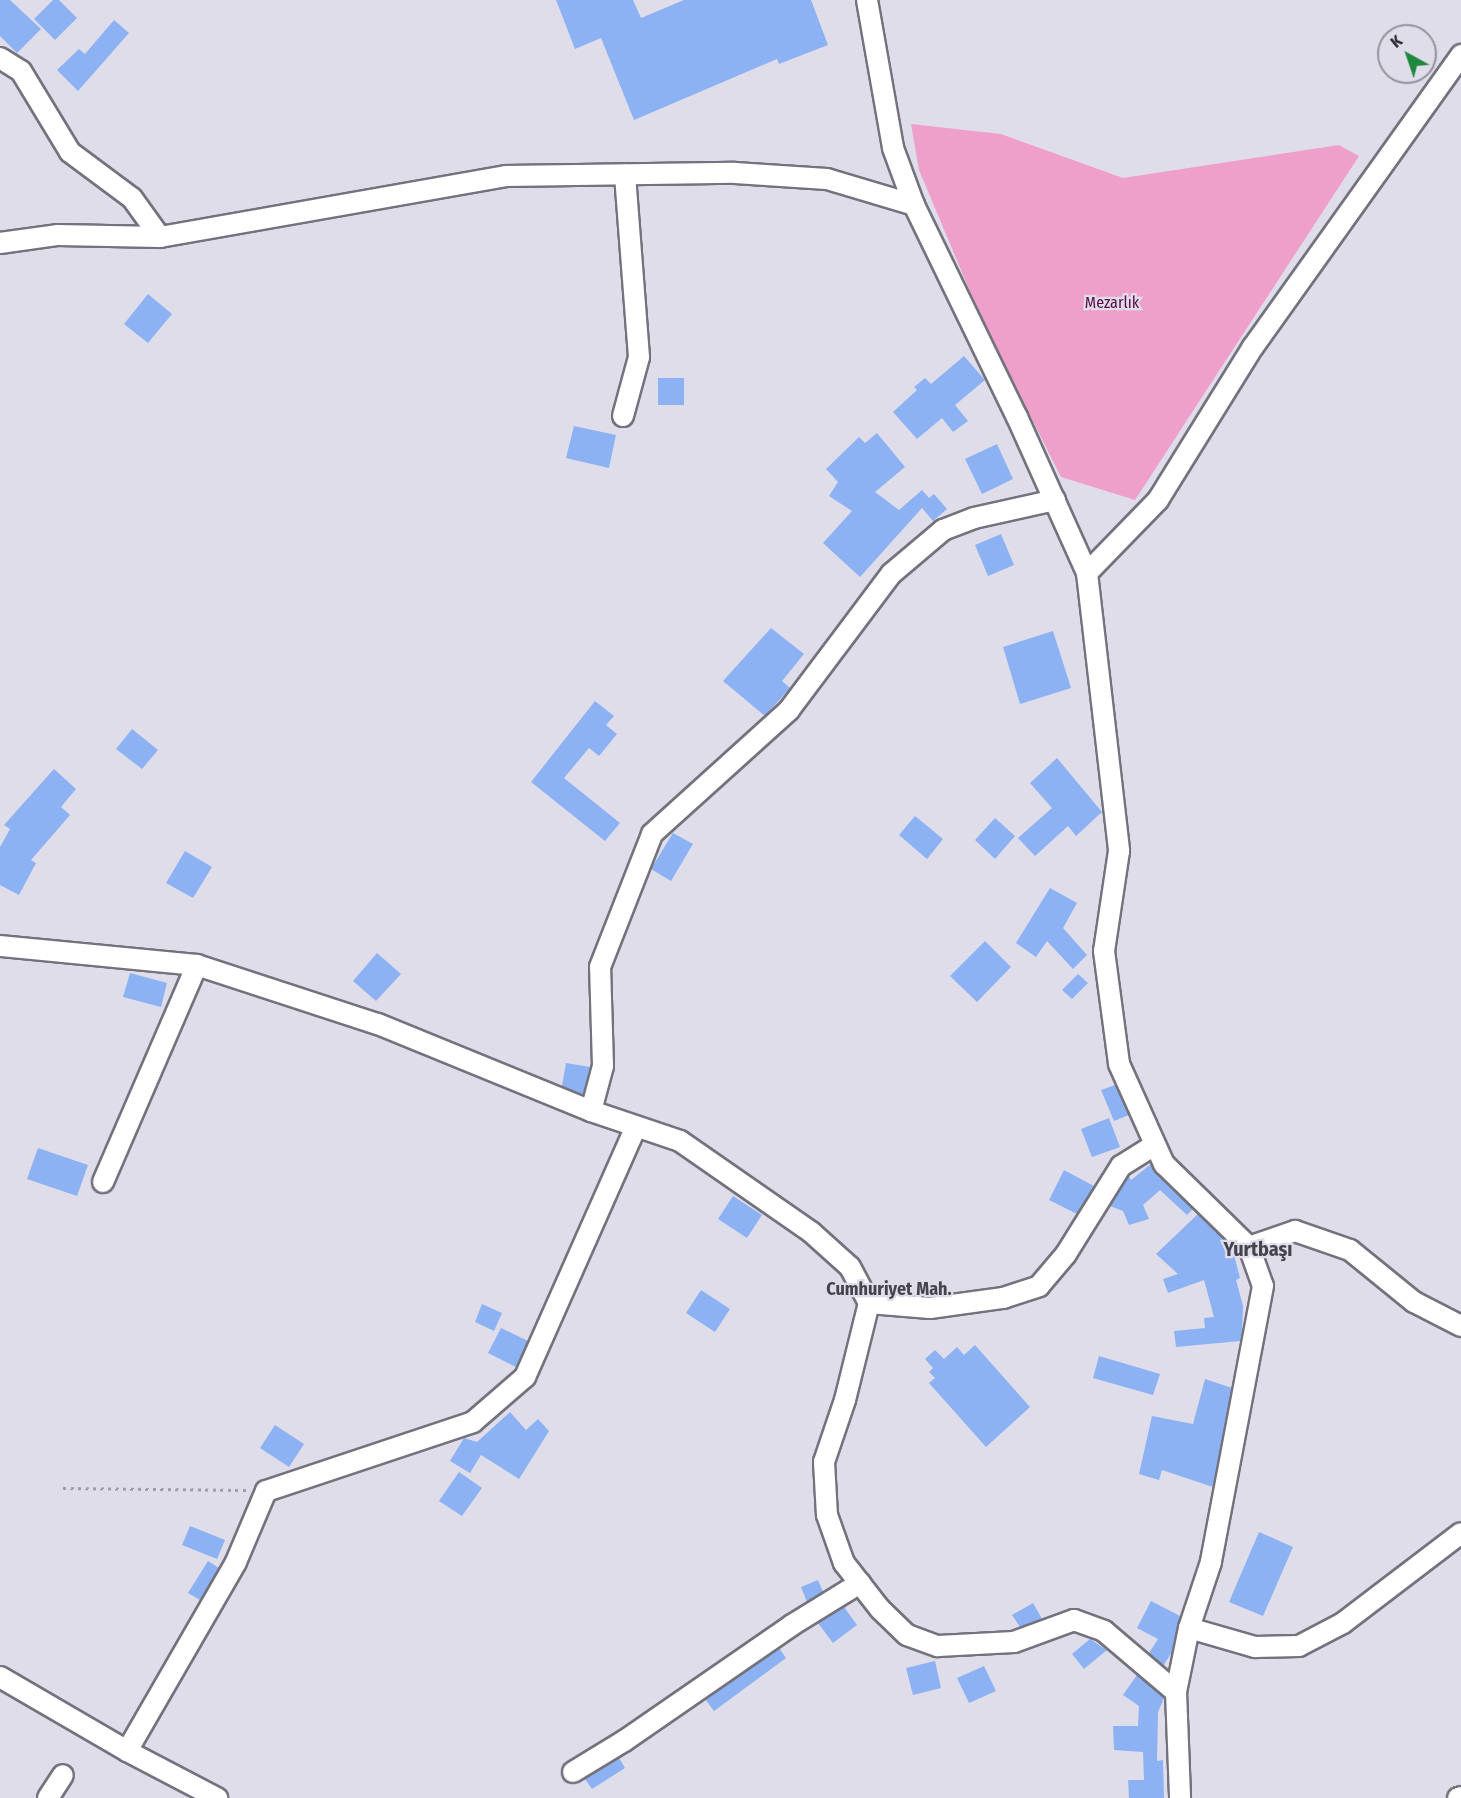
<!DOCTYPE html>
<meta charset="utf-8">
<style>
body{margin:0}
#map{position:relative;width:1461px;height:1798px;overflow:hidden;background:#dedde9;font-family:"Fira Sans Condensed",sans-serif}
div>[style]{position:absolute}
.green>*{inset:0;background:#efa0ca}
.building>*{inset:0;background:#8db2f3}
.path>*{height:3px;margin-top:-1.5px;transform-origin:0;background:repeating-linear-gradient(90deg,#9f9ea7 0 3px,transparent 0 7.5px)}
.roads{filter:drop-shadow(2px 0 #73727d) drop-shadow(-2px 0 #73727d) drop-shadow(0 2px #73727d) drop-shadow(0 -2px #73727d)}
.minor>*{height:20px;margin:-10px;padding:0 10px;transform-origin:10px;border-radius:10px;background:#fff}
span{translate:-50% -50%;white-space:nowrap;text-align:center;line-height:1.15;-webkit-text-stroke:4.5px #dedde9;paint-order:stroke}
.park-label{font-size:16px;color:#5d0941}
.neighbourhood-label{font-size:18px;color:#45444e;font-weight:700}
.quarter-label{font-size:20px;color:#45444e;font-weight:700}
.north{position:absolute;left:1377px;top:24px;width:60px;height:60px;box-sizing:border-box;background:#dedde9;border:2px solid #94939d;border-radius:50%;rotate:320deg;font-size:16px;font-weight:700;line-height:24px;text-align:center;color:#26252a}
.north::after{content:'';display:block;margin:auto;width:21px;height:27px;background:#20883e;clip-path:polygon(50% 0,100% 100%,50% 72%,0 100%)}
</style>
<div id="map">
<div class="green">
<div style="clip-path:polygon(911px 124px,1001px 134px,1123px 178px,1339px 145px,1359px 156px,1135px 500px,1061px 477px,982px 320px,919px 170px)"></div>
</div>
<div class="building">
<div style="clip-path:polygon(0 0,10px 0,41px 29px,17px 53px,0 36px)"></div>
<div style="clip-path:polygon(53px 0,59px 0,77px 18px,55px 40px,34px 19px)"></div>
<div style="clip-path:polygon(556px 0,633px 0,641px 18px,684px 0,811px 0,828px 45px,779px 64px,777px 59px,634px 120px,601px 38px,575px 49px)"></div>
<div style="clip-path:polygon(114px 20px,129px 33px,78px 91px,57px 70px,79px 49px,85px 54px)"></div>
<div style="clip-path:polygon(148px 294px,172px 314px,148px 343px,124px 324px)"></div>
<div style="clip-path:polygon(964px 356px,985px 380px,955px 405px,968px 421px,953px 432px,942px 418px,917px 439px,893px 412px,917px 390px,914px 387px,925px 378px,931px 384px)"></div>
<div style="clip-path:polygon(658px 378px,684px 378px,684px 405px,658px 405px)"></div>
<div style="clip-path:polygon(574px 426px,616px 435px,609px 468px,566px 458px)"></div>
<div style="clip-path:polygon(877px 433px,905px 467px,875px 492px,899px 510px,922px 490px,929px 498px,934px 494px,947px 509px,933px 521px,922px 508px,860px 577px,823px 543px,852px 511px,829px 496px,838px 482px,826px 469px,859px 437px,865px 443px)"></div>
<div style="clip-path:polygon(997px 444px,1013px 479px,982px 494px,965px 459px)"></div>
<div style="clip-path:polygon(1001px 534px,1014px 565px,988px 576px,975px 545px)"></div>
<div style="clip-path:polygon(771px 628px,804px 654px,782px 681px,790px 688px,765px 716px,723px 681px)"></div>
<div style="clip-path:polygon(1053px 631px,1071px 688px,1020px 704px,1003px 647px)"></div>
<div style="clip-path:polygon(595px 701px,614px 716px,606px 725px,617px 734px,599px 756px,589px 748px,564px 778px,620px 823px,605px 841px,531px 782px)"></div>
<div style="clip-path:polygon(132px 729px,158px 750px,142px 769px,116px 749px)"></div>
<div style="clip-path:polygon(1057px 758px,1102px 812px,1076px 836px,1068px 826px,1035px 856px,1018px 838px,1052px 808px,1030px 783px)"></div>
<div style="clip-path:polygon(54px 769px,76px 789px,61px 807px,70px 815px,31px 860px,36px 863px,19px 895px,0 885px,0 847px,10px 829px,4px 825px)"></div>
<div style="clip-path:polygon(915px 816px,943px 839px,927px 859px,899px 835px)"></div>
<div style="clip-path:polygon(995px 818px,1015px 836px,995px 859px,975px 840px)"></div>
<div style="clip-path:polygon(673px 833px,693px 844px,671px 881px,651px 869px)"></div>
<div style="clip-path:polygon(185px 851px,212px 867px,193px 898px,166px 883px)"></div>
<div style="clip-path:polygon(1050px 888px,1077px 903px,1063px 928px,1087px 955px,1073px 969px,1047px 941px,1036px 957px,1016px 943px)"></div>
<div style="clip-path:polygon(985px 941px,1011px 967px,977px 1002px,950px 976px)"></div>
<div style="clip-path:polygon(377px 953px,401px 974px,376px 1001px,353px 981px)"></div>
<div style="clip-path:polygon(130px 973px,167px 983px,161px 1007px,123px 997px)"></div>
<div style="clip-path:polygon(1078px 974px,1088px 983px,1072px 999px,1062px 990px)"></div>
<div style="clip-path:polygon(566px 1063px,590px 1067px,583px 1095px,562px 1086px)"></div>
<div style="clip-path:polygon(1115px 1085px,1129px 1115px,1114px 1121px,1101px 1090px)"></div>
<div style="clip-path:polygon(1109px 1118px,1120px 1147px,1092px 1157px,1081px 1129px)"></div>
<div style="clip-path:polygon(38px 1148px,88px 1165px,77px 1196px,27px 1179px)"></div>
<div style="clip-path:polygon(1151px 1164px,1193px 1209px,1187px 1215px,1160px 1190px,1143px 1205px,1149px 1219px,1129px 1225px,1123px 1211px,1110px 1206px,1129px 1176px,1131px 1180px)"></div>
<div style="clip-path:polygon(1064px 1170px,1094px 1186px,1077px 1214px,1049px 1200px)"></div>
<div style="clip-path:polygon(733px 1196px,762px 1215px,747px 1238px,718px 1219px)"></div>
<div style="clip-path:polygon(1198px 1214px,1232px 1247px,1240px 1278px,1236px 1280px,1243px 1306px,1242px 1331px,1240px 1341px,1176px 1347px,1174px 1331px,1205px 1328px,1204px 1318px,1214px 1317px,1204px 1280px,1168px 1293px,1163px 1279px,1178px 1274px,1156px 1254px)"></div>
<div style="clip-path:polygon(701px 1290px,730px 1309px,715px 1332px,686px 1313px)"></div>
<div style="clip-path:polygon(482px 1304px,502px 1313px,494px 1331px,475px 1322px)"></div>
<div style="clip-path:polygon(501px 1328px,528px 1341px,516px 1367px,488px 1353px)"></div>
<div style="clip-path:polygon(975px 1345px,1030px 1407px,986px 1447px,929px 1383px,935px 1378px,929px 1372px,933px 1368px,925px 1359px,935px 1350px,944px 1359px,957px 1347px,964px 1355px)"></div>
<div style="clip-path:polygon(1099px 1356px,1160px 1374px,1153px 1395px,1093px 1378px)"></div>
<div style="clip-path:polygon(1205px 1379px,1232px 1388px,1213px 1487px,1162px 1470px,1159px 1480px,1139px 1474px,1152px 1416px,1193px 1424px)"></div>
<div style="clip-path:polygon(510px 1412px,526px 1430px,538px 1419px,549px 1431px,519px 1479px,481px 1455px,470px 1473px,450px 1461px,464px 1438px,477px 1442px)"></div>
<div style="clip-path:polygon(275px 1425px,304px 1444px,289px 1467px,260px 1448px)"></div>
<div style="clip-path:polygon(459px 1472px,482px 1488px,462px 1516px,439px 1501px)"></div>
<div style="clip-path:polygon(190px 1526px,225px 1540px,217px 1559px,182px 1545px)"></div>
<div style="clip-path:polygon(1259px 1532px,1293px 1547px,1263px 1616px,1229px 1602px)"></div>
<div style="clip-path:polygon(208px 1561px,219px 1568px,200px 1600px,188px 1593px)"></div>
<div style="clip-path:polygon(818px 1580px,823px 1592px,807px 1602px,801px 1587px)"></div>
<div style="clip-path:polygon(1151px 1601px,1180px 1616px,1172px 1652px,1163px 1666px,1149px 1653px,1158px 1639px,1137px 1628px)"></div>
<div style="clip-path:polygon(1033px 1603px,1042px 1619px,1020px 1627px,1012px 1615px)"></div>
<div style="clip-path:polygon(844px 1607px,857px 1625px,833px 1643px,818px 1623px)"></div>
<div style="clip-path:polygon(1090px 1639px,1107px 1650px,1084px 1669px,1072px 1654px)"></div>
<div style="clip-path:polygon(779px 1648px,786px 1658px,714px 1711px,705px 1699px)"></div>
<div style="clip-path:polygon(935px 1661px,941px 1688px,913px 1695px,906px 1668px)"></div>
<div style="clip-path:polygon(984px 1666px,996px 1691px,969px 1703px,957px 1678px)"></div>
<div style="clip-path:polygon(1137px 1675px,1164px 1698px,1158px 1712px,1157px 1761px,1163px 1760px,1164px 1798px,1129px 1798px,1128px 1780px,1144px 1780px,1143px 1752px,1114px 1750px,1113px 1726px,1138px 1726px,1139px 1706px,1123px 1695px)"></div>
<div style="clip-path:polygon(619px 1758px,625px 1768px,592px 1789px,585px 1779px)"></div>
</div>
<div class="path">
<div style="left:63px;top:1488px;width:183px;rotate:0.6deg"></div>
</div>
<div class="roads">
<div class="minor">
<div style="left:867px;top:0;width:150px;rotate:80deg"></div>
<div style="left:893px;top:148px;width:61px;rotate:69.8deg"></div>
<div style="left:914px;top:205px;width:236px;rotate:64.1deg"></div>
<div style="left:1017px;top:417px;width:171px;rotate:65.8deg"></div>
<div style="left:1087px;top:573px;width:280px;rotate:83.4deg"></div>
<div style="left:1119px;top:851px;width:101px;rotate:98.5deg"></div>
<div style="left:1104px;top:951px;width:114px;rotate:82.4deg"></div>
<div style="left:1119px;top:1064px;width:110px;rotate:65.8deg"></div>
<div style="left:1164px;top:1164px;width:119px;rotate:44.3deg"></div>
<div style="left:1249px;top:1247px;width:41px;rotate:70.3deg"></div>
<div style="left:1263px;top:1286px;width:281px;rotate:100.7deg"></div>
<div style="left:1211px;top:1562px;width:70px;rotate:108.4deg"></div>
<div style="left:1189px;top:1628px;width:65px;rotate:101.5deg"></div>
<div style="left:1176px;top:1692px;width:106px;rotate:87.8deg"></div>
<div style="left:0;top:58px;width:25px;rotate:32deg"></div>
<div style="left:21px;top:71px;width:95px;rotate:58.8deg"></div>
<div style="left:70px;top:152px;width:77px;rotate:36.6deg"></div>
<div style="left:132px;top:198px;width:48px;rotate:54.3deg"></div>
<div style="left:0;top:243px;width:59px;rotate:-7.9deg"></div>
<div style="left:58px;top:235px;width:102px;rotate:1.1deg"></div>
<div style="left:160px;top:237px;width:351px;rotate:-10deg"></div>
<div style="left:506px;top:176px;width:229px;rotate:-0.8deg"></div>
<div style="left:735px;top:173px;width:92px;rotate:3.7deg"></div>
<div style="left:827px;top:179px;width:91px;rotate:16.6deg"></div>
<div style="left:623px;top:416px;width:61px;rotate:-74.8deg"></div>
<div style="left:639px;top:357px;width:183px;rotate:-94.4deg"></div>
<div style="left:1087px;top:573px;width:102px;rotate:-45.8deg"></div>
<div style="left:1158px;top:500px;width:180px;rotate:-58.2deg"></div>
<div style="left:1253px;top:347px;width:359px;rotate:-54.5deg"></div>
<div style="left:0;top:946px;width:198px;rotate:5.5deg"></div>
<div style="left:197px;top:965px;width:190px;rotate:18.1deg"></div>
<div style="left:378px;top:1024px;width:230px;rotate:22.2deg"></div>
<div style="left:591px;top:1111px;width:94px;rotate:18.6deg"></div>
<div style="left:680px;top:1141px;width:160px;rotate:34.8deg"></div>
<div style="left:811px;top:1232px;width:52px;rotate:41.9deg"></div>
<div style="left:850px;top:1267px;width:41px;rotate:62.2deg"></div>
<div style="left:869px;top:1303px;width:100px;rotate:103.9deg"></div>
<div style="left:845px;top:1400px;width:65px;rotate:108.7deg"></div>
<div style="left:824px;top:1462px;width:53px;rotate:86.8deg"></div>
<div style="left:827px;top:1515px;width:51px;rotate:70.5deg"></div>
<div style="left:844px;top:1563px;width:58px;rotate:52deg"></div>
<div style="left:880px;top:1609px;width:37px;rotate:44deg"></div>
<div style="left:907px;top:1635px;width:33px;rotate:20deg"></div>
<div style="left:938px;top:1646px;width:76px;rotate:-3deg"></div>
<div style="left:1014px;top:1642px;width:64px;rotate:-20.1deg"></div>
<div style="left:1074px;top:1620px;width:32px;rotate:20deg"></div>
<div style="left:1104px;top:1631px;width:94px;rotate:40.3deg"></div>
<div style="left:591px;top:1111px;width:47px;rotate:-75.1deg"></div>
<div style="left:603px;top:1066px;width:99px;rotate:-91.7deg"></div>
<div style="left:600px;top:967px;width:143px;rotate:-68.6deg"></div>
<div style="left:652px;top:834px;width:185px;rotate:-42.1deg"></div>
<div style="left:789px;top:710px;width:170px;rotate:-53.1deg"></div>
<div style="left:891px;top:574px;width:68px;rotate:-40.2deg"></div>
<div style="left:943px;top:530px;width:33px;rotate:-21deg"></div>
<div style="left:974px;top:518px;width:83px;rotate:-12.5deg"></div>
<div style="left:103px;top:1182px;width:236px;rotate:-66.6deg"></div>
<div style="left:1249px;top:1247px;width:49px;rotate:-19.2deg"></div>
<div style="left:1295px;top:1231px;width:58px;rotate:19.1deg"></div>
<div style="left:1350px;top:1250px;width:82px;rotate:39.1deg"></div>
<div style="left:1414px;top:1302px;width:53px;rotate:27.1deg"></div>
<div style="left:869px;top:1303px;width:61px;rotate:4.7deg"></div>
<div style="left:930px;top:1308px;width:74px;rotate:-7.8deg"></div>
<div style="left:1003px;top:1298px;width:38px;rotate:-18deg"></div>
<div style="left:1039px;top:1286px;width:42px;rotate:-49.8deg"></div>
<div style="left:1066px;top:1254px;width:104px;rotate:-58deg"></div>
<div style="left:1121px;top:1166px;width:40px;rotate:-32deg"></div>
<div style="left:1189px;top:1628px;width:69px;rotate:16.1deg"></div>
<div style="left:1255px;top:1647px;width:44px;rotate:-1.3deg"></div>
<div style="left:1299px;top:1646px;width:50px;rotate:-27.6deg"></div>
<div style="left:1343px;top:1623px;width:148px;rotate:-37.3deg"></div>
<div style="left:0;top:1677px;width:147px;rotate:30.2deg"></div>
<div style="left:127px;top:1751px;width:102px;rotate:27.6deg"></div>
<div style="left:127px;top:1751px;width:218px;rotate:-60deg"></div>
<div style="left:236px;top:1562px;width:77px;rotate:-67.1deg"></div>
<div style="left:266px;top:1491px;width:218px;rotate:-18.4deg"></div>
<div style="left:473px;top:1422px;width:69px;rotate:-40.9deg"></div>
<div style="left:525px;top:1377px;width:274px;rotate:-66.1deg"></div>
<div style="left:573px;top:1772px;width:60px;rotate:-31.3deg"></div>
<div style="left:624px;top:1741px;width:204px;rotate:-34.6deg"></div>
<div style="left:792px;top:1625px;width:80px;rotate:-31.7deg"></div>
<div style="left:48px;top:1798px;width:27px;rotate:-57deg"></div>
<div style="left:1458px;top:1798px;width:3px;rotate:-18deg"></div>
</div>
</div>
<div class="park-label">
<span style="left:1112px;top:303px">Mezarlık</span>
</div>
<div class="neighbourhood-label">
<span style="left:889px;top:1289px">Cumhuriyet Mah.</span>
</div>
<div class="quarter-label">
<span style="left:1258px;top:1249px">Yurtbaşı</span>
</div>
<div class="north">K</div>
</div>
